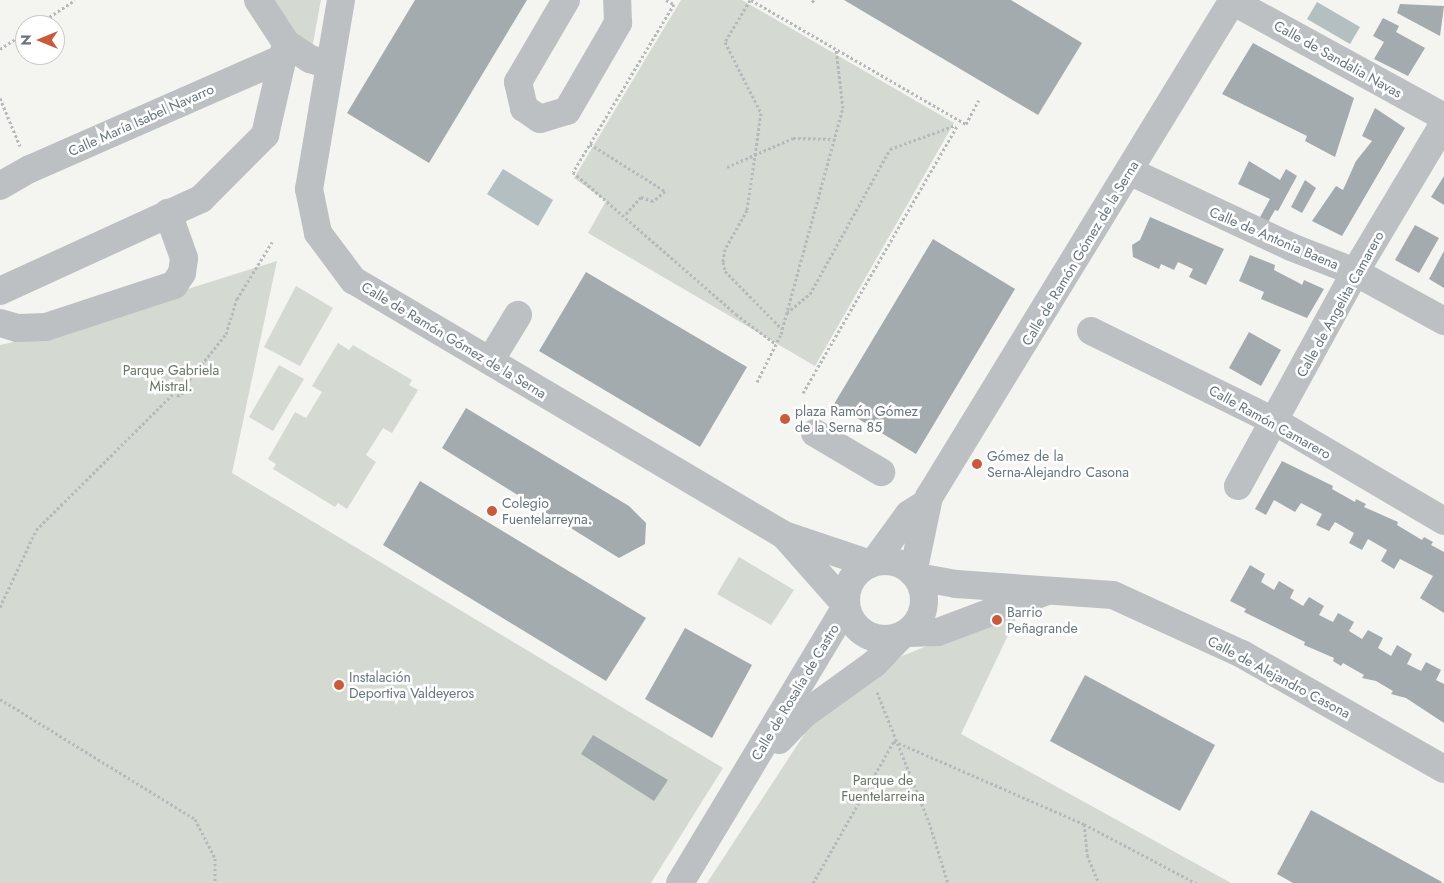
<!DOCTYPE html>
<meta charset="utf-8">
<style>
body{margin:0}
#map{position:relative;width:1444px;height:883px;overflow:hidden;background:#f4f4f1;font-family:Jost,sans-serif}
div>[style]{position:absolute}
.green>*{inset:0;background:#d4d9d1}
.water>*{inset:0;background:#b4bfc2}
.building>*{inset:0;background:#a4abaf}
.path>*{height:3px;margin-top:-1.5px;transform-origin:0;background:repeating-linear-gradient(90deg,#b6b9bb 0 2.5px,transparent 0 5px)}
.minor>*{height:28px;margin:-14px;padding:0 14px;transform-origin:14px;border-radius:14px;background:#bcc0c2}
.minor>.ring{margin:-14px;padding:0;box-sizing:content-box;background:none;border:28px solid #bcc0c2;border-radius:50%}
.dots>*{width:14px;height:14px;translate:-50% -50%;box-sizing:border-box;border:2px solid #fff;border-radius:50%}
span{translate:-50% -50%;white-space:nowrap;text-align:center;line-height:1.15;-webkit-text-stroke:5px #fff;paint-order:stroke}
.street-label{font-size:14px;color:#67757e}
.park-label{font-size:14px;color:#697665}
.poi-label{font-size:14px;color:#67757e}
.left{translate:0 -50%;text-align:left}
.north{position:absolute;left:15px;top:15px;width:50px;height:50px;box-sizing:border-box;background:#fff;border:1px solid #c2c8cb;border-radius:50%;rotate:270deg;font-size:14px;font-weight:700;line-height:20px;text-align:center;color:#67757e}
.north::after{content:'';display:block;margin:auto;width:18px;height:22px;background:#cb593a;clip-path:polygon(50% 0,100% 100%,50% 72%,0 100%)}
</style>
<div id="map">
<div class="green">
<div style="clip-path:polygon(258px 0,321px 0,310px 59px)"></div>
<div style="clip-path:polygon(681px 0,742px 0,954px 123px,815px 366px,588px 233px,606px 201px,574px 178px)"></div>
<div style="clip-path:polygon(277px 261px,232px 473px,723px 768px,651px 883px,0 883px,0 345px,32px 338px)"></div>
<div style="clip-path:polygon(296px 286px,333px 308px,300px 366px,264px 347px)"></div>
<div style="clip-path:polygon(338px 343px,349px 350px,353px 345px,412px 380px,409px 385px,418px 390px,392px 433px,383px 428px,366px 455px,376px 462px,347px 509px,338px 503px,335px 507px,273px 469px,276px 464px,268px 459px,295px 412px,306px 418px,322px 392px,312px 386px)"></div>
<div style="clip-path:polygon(279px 365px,304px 379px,273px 431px,249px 417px)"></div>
<div style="clip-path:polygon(739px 557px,794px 590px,771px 625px,717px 594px)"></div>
<div style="clip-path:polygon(1021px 608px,961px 734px,1231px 883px,707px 883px,815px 718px,902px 656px)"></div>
</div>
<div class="water">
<div style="clip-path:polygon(1317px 2px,1360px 27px,1350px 44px,1307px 19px)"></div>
<div style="clip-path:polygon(503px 169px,553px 200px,538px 226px,487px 194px)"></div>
</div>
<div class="building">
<div style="clip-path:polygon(415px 0,527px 0,429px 163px,347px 113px)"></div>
<div style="clip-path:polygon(844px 0,1011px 0,1082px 43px,1038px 115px)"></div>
<div style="clip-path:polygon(1400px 4px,1444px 6px,1440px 36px,1397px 13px)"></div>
<div style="clip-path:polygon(1383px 18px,1399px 26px,1396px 32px,1425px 48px,1408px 76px,1374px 59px,1384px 42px,1373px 36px)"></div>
<div style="clip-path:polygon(1253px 43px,1354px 98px,1335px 157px,1305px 141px,1307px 136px,1222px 94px)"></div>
<div style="clip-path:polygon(1375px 108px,1405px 128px,1342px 236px,1312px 221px,1336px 186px,1343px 190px,1356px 161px,1372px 141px,1362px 136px)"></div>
<div style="clip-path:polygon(1249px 161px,1280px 180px,1286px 169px,1297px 176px,1278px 211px,1275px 210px,1268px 222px,1259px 219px,1270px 199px,1238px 184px)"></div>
<div style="clip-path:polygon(1444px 176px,1444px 205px,1431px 197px)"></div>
<div style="clip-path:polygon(1305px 180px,1316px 188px,1302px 213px,1291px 207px)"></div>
<div style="clip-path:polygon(1150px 217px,1224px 249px,1206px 285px,1189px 277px,1193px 269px,1178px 262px,1174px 270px,1161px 264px,1159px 269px,1133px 257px,1132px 245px,1140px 240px)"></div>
<div style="clip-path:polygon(1415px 225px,1439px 238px,1419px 273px,1395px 260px)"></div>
<div style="clip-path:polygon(933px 239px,1015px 289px,916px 454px,834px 404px)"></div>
<div style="clip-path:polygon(1444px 251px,1444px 288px,1429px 279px)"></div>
<div style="clip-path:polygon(1250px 255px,1275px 265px,1274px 270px,1299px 283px,1302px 285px,1304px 280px,1324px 289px,1307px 318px,1261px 299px,1264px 292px,1239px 281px)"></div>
<div style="clip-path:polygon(586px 272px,747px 367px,700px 447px,539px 351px)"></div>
<div style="clip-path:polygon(1249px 332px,1281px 350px,1261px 386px,1229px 368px)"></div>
<div style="clip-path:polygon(466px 408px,629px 506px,646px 523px,645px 544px,619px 558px,442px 448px)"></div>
<div style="clip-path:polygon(1282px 461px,1333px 486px,1332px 489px,1355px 502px,1356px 499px,1366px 504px,1364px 507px,1398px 522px,1397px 525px,1422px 540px,1424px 537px,1433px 542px,1431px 545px,1444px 552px,1444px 613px,1420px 598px,1433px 576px,1400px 559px,1394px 569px,1381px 561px,1387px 550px,1368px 539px,1362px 550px,1349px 543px,1354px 533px,1335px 522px,1329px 531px,1316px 525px,1322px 514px,1301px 503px,1295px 512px,1274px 500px,1266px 515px,1255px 509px)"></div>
<div style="clip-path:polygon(420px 481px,646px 618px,606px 681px,383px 545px)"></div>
<div style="clip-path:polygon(1250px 565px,1265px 574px,1261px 582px,1274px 590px,1279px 581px,1294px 590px,1290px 598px,1303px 606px,1309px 597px,1324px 606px,1319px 615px,1333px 622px,1338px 613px,1354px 622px,1349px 631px,1362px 639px,1368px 630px,1383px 638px,1378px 648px,1391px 656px,1397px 645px,1412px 654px,1407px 664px,1421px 671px,1426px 662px,1441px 670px,1436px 680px,1444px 684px,1444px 723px,1406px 698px,1391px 694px,1393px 691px,1376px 681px,1362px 678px,1364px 675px,1343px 663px,1341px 666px,1333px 661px,1334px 658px,1304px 645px,1305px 642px,1244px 612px,1246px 609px,1230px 601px)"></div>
<div style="clip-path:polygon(685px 628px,752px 665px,712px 738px,645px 699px)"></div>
<div style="clip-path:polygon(1085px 675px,1215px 745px,1180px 811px,1050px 741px)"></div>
<div style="clip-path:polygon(593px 735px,668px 780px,654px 801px,581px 754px)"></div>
<div style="clip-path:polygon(1311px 810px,1442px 882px,1441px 883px,1293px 883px,1277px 874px)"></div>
</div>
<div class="path">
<div style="left:666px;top:0;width:9px;rotate:27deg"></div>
<div style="left:674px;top:4px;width:196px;rotate:121deg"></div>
<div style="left:573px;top:172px;width:216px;rotate:41.1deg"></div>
<div style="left:736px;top:314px;width:50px;rotate:36.9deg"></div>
<div style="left:750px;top:0;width:49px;rotate:120.8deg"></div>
<div style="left:725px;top:42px;width:80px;rotate:63.1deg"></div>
<div style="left:761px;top:113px;width:98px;rotate:98.2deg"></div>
<div style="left:747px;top:210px;width:45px;rotate:119.4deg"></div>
<div style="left:725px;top:249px;width:13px;rotate:99deg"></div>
<div style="left:723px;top:262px;width:9px;rotate:77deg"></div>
<div style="left:725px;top:271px;width:81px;rotate:45.5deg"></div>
<div style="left:751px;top:0;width:248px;rotate:30deg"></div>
<div style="left:966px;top:124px;width:27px;rotate:-62deg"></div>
<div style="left:812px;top:0;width:3px;rotate:45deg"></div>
<div style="left:37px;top:25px;width:45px;rotate:-33.3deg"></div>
<div style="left:0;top:49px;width:30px;rotate:-33deg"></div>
<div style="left:0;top:98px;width:52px;rotate:67.4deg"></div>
<div style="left:590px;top:144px;width:89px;rotate:32.1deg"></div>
<div style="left:665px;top:191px;width:16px;rotate:140deg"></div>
<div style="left:653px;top:201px;width:13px;rotate:-162deg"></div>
<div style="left:641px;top:197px;width:25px;rotate:132deg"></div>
<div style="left:727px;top:167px;width:72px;rotate:-23.7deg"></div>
<div style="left:793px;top:138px;width:41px;rotate:1.4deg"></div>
<div style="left:787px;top:313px;width:30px;rotate:-40deg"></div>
<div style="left:810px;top:294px;width:166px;rotate:-61.1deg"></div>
<div style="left:890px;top:149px;width:70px;rotate:-20deg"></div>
<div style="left:757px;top:382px;width:54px;rotate:-63.4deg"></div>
<div style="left:781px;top:334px;width:234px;rotate:-74.7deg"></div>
<div style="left:843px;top:108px;width:59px;rotate:-96.8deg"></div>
<div style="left:186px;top:384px;width:64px;rotate:-51.3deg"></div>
<div style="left:226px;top:334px;width:37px;rotate:-73deg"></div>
<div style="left:237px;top:299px;width:67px;rotate:-58.4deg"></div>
<div style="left:803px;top:393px;width:310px;rotate:-60deg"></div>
<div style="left:0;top:607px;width:85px;rotate:-64.9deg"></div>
<div style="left:36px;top:530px;width:204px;rotate:-44.8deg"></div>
<div style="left:181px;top:386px;width:5px;rotate:-22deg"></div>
<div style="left:186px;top:384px;width:5px;rotate:79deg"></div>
<div style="left:187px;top:389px;width:11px;rotate:139deg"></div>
<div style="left:179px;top:396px;width:4px;rotate:-146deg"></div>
<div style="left:877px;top:692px;width:140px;rotate:68.2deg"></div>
<div style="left:929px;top:822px;width:64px;rotate:72.7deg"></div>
<div style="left:0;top:699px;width:229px;rotate:31.6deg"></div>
<div style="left:195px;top:819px;width:44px;rotate:62.9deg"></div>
<div style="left:215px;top:858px;width:25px;rotate:90deg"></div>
<div style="left:1084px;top:824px;width:31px;rotate:84deg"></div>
<div style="left:1087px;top:855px;width:30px;rotate:67deg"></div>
<div style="left:813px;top:883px;width:163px;rotate:-60.3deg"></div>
<div style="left:894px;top:741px;width:207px;rotate:23.6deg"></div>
<div style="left:1084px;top:824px;width:127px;rotate:27.8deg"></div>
</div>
<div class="minor">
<div style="left:258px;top:0;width:51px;rotate:56.9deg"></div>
<div style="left:286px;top:43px;width:29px;rotate:34deg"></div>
<div style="left:310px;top:59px;width:21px;rotate:17deg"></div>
<div style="left:341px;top:0;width:192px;rotate:99.6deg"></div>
<div style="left:309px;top:189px;width:45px;rotate:78.4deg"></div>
<div style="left:318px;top:233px;width:59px;rotate:53.3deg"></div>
<div style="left:353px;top:280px;width:501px;rotate:30.61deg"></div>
<div style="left:784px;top:535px;width:91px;rotate:18.6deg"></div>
<div style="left:566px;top:0;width:95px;rotate:120.3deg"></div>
<div style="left:518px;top:82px;width:27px;rotate:77deg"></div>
<div style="left:524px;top:108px;width:19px;rotate:35deg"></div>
<div style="left:540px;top:119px;width:28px;rotate:-17deg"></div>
<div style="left:567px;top:111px;width:102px;rotate:-59.9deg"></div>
<div style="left:618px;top:23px;width:23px;rotate:-92deg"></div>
<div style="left:1232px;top:1px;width:242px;rotate:28.7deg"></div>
<div style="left:1129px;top:171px;width:179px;rotate:25.1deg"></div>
<div style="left:1291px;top:247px;width:69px;rotate:21.3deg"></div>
<div style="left:1355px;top:272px;width:102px;rotate:28.8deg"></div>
<div style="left:0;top:186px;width:34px;rotate:-30deg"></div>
<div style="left:30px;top:169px;width:276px;rotate:-23.7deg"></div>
<div style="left:0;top:291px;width:221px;rotate:-24.6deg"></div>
<div style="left:201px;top:199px;width:91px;rotate:-45deg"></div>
<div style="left:265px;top:135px;width:94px;rotate:-77.1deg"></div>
<div style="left:0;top:323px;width:18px;rotate:16deg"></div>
<div style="left:17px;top:328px;width:29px;rotate:-2deg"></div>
<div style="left:46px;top:327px;width:135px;rotate:-18.2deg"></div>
<div style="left:174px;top:285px;width:14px;rotate:-56deg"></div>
<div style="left:182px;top:273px;width:15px;rotate:-82deg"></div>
<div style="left:184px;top:258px;width:48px;rotate:-109.6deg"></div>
<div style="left:1091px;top:331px;width:206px;rotate:26.2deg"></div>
<div style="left:1276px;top:422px;width:195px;rotate:30.5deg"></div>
<div style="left:490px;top:361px;width:54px;rotate:-58.7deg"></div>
<div style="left:815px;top:433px;width:77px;rotate:30.6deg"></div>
<div style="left:1238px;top:486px;width:244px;rotate:-61.3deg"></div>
<div style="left:1355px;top:272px;width:174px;rotate:-59.1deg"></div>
<div style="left:784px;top:535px;width:92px;rotate:48.5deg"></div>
<div class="ring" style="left:846px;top:561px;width:50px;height:50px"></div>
<div style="left:874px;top:562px;width:59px;rotate:-53.9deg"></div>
<div style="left:909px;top:514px;width:19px;rotate:-32deg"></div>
<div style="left:913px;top:573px;width:78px;rotate:-78.1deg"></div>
<div style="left:929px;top:497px;width:583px;rotate:-58.55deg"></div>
<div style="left:917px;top:577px;width:40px;rotate:10deg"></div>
<div style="left:956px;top:584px;width:157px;rotate:4deg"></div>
<div style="left:1113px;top:595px;width:142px;rotate:24.6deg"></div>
<div style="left:1242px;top:654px;width:232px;rotate:29.7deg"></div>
<div style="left:907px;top:633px;width:31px;rotate:-2deg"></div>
<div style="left:938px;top:632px;width:116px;rotate:-20.6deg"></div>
<div style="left:779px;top:740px;width:35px;rotate:-46deg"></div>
<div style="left:803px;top:715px;width:87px;rotate:-35.7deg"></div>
<div style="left:874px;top:664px;width:37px;rotate:-46deg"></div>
<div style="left:680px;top:883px;width:322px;rotate:-59deg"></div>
</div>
<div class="dots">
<div style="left:785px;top:419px;background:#cb593a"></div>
<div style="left:977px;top:464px;background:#cb593a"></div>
<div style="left:492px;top:511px;background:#cb593a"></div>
<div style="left:997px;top:620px;background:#cb593a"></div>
<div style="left:339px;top:685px;background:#cb593a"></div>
</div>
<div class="street-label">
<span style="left:1338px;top:59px;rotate:29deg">Calle de Sandalia Navas</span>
<span style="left:141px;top:120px;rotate:-24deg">Calle María Isabel Navarro</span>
<span style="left:1274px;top:238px;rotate:23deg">Calle de Antonia Baena</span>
<span style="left:1080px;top:253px;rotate:-59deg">Calle de Ramón Gómez de la Serna</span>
<span style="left:1340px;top:304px;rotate:-61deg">Calle de Angelita Camarero</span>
<span style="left:454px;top:340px;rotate:31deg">Calle de Ramón Gómez de la Serna</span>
<span style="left:1270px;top:422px;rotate:29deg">Calle Ramón Camarero</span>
<span style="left:1279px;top:677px;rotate:28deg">Calle de Alejandro Casona</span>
<span style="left:795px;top:692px;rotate:-59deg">Calle de Rosalía de Castro</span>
</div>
<div class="park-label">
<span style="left:171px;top:378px">Parque Gabriela<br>Mistral.</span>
<span style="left:883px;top:788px">Parque de<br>Fuentelarreina</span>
</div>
<div class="poi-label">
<span class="left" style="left:795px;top:419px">plaza Ramón Gómez<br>de la Serna 85</span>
<span class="left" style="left:987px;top:464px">Gómez de la<br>Serna-Alejandro Casona</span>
<span class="left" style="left:502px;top:511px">Colegio<br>Fuentelarreyna.</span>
<span class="left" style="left:1007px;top:620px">Barrio<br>Peñagrande</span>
<span class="left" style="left:349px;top:685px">Instalación<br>Deportiva Valdeyeros</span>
</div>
<div class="north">N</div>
</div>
